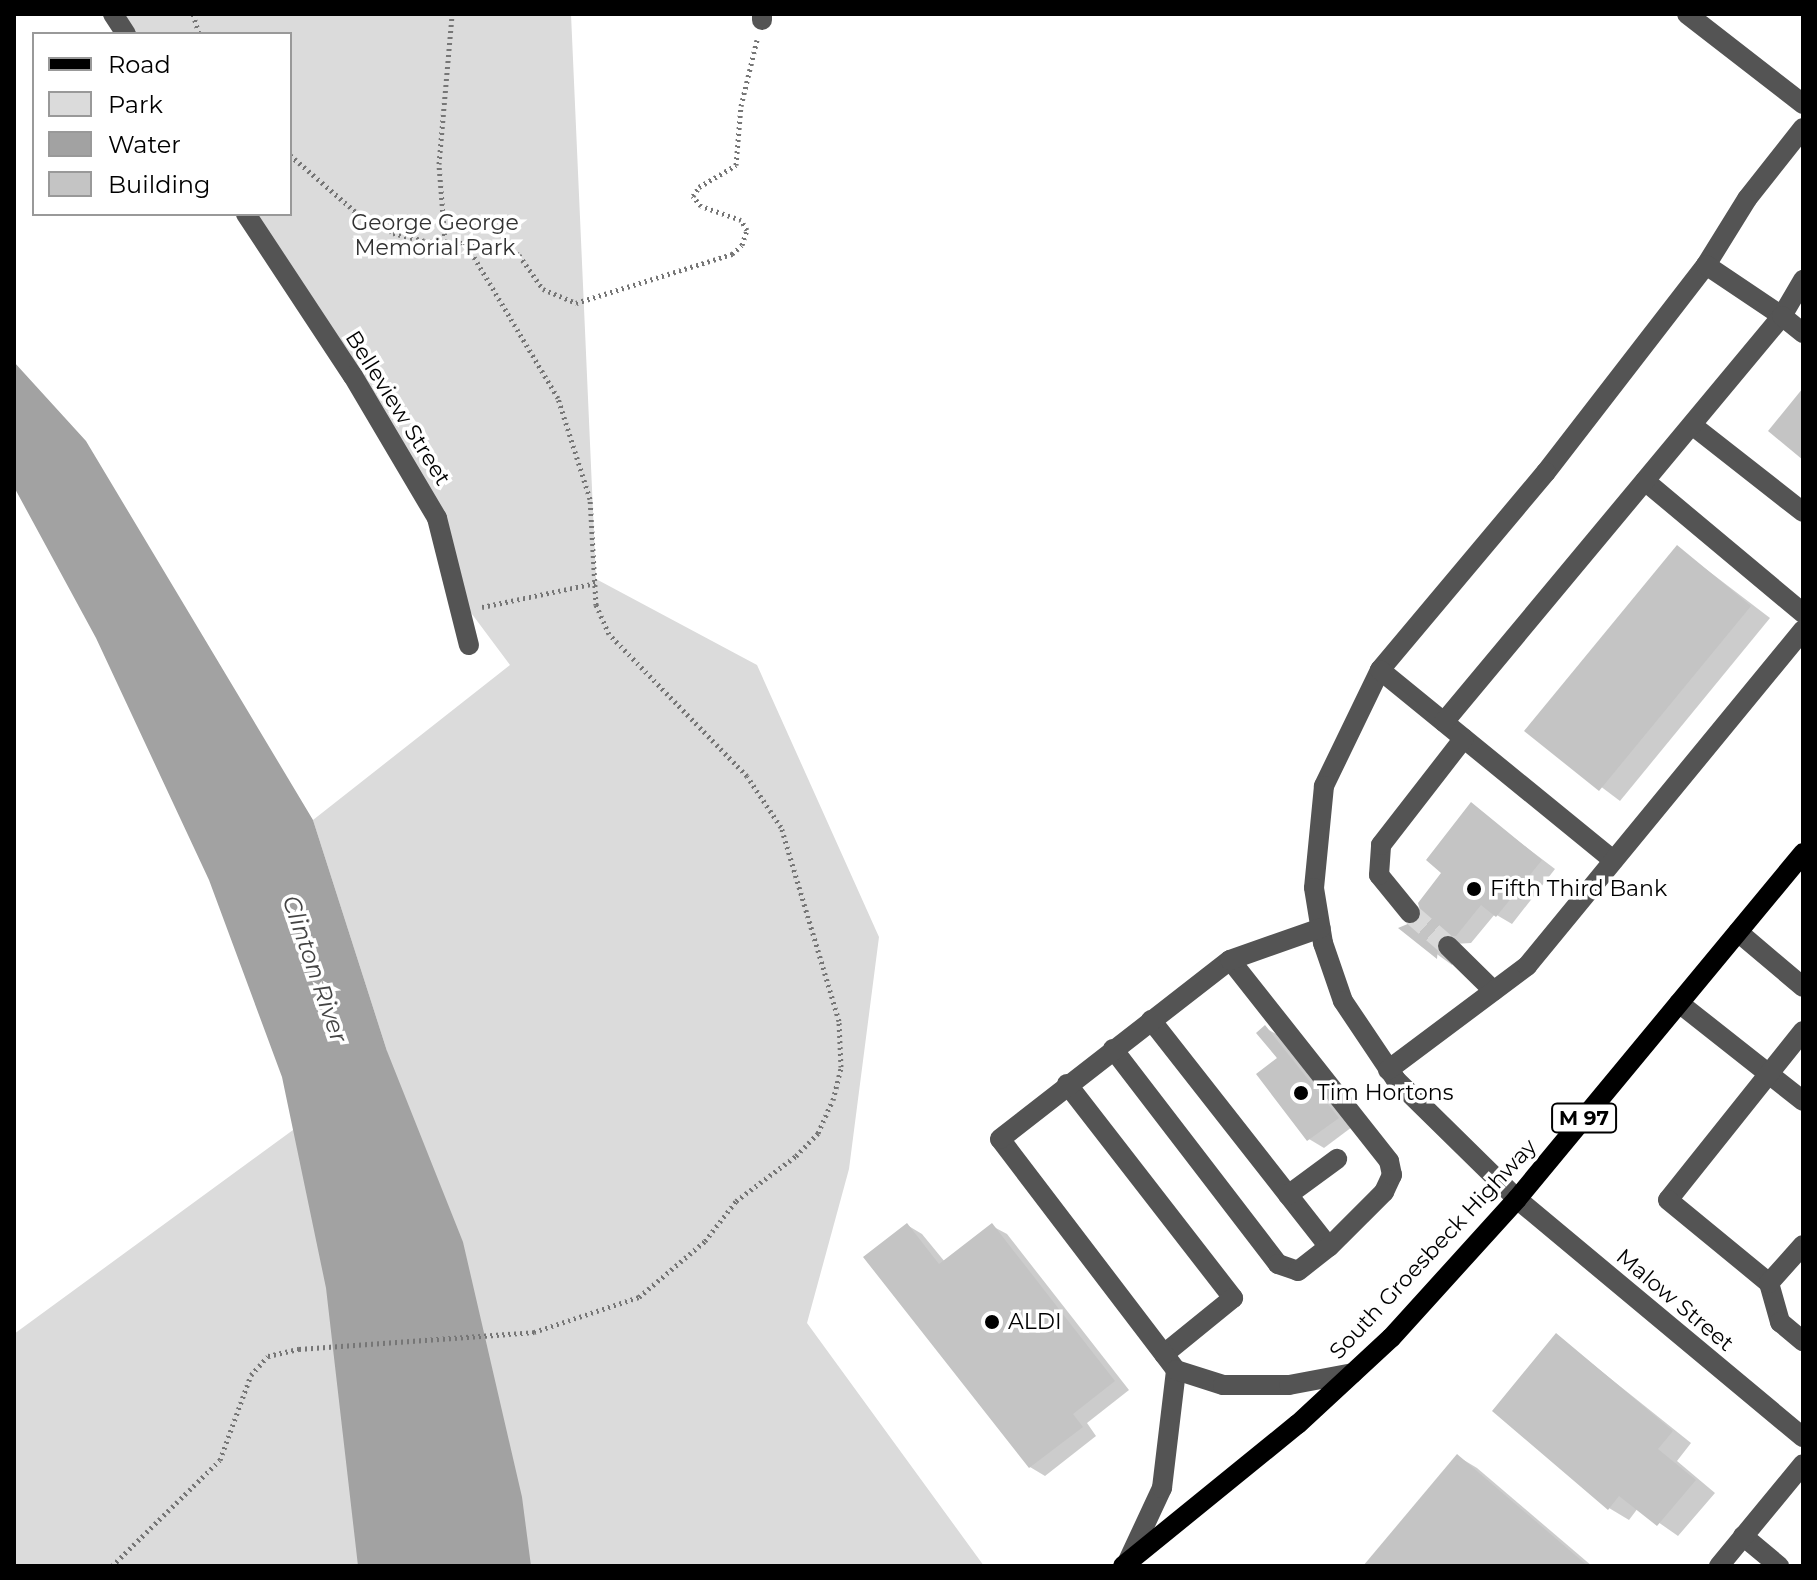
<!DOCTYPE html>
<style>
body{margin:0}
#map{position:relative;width:1817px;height:1580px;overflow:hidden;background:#fff;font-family:Montserrat,sans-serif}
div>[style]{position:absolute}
.green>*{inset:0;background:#dbdbdb}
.water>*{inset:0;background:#a2a2a2}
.shadow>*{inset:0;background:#0003}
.building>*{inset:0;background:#c4c4c4}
.minor-tunnel>*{height:20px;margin-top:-10px;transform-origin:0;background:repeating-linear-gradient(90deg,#d9d9d9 0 20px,transparent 0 30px)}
.path>*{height:5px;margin-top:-2.5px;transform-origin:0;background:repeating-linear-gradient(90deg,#767676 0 2px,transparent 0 6px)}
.minor>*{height:20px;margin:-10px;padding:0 10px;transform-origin:10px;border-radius:10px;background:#545454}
.major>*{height:20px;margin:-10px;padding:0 10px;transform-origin:10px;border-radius:10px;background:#000}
.dots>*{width:22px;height:22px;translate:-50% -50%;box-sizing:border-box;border:4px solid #fff;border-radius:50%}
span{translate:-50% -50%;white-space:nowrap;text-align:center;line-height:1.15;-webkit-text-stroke:7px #fff;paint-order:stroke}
.shield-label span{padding:2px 6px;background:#fff;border:2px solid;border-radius:6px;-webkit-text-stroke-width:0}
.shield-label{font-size:20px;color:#000;font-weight:700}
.park-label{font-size:22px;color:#323232}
.street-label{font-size:22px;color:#000}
.poi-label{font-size:22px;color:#000}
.left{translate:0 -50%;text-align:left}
.water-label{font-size:24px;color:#434343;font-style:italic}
.frame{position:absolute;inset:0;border:16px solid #000;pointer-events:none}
.legend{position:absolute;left:32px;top:32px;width:260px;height:184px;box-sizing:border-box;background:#fff;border:2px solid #999;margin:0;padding:10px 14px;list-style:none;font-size:24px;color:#000}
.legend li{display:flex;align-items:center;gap:16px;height:40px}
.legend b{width:40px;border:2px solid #999}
</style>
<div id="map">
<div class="green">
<div style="clip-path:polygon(113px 14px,571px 14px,596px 579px,757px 665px,879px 937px,849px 1169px,807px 1323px,984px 1566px,14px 1566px,14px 1334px,293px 1130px,387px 1051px,313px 820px,510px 665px,457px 594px,437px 518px,246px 214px,290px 214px,290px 34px,126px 34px)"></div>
</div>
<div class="water">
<div style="clip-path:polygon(14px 362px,86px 441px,313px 820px,387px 1051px,463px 1242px,522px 1497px,531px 1566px,358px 1566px,326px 1288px,282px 1077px,209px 880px,96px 638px,14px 487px)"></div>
</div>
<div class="shadow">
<div style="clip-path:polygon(1677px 547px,1770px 618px,1620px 801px,1527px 731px)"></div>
<div style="clip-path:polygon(1471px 805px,1555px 869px,1512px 924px,1495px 914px,1471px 943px,1454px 944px,1452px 965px,1402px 929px,1424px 919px)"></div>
<div style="clip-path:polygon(1265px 1028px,1280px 1036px,1352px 1127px,1324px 1148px,1309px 1139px)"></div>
<div style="clip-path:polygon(907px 1225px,922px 1234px,945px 1262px,992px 1226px,1007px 1234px,1129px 1390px,1087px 1423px,1096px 1436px,1045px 1476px,1030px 1467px)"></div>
<div style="clip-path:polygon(1556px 1335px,1691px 1443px,1677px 1461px,1715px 1493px,1678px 1536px,1638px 1508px,1629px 1520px,1609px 1508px)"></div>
<div style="clip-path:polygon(1457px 1456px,1477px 1468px,1592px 1566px,1365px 1566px)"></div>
</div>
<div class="building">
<div style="clip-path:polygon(1803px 388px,1803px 460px,1768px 431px)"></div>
<div style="clip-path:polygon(1677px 545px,1751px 606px,1599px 791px,1524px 731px)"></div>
<div style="clip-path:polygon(1471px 802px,1542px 860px,1496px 917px,1481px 905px,1456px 936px,1439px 936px,1437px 959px,1398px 928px,1422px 918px,1418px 903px,1441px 873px,1426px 860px)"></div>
<div style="clip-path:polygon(1265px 1025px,1339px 1118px,1307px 1141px,1256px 1074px,1277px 1058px,1256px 1033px)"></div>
<div style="clip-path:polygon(907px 1223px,939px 1264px,992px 1223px,1115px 1381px,1073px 1414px,1083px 1427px,1029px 1468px,863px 1257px)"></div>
<div style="clip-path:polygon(1556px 1333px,1673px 1431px,1658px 1449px,1696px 1480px,1657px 1526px,1619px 1496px,1608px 1510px,1492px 1411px)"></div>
<div style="clip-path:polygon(1457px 1454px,1588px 1566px,1363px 1566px)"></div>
</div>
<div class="minor-tunnel">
<div style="left:1410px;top:913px;width:50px;rotate:41deg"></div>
</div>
<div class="path">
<div style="left:193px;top:14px;width:21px;rotate:73deg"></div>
<div style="left:290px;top:155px;width:90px;rotate:40.9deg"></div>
<div style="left:358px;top:214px;width:40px;rotate:28deg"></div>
<div style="left:393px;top:233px;width:32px;rotate:14deg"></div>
<div style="left:424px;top:241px;width:77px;rotate:3deg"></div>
<div style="left:501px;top:245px;width:21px;rotate:29deg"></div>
<div style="left:519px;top:255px;width:42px;rotate:54.8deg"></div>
<div style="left:543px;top:289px;width:36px;rotate:23deg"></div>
<div style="left:576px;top:303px;width:164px;rotate:-17.4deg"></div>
<div style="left:732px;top:254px;width:13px;rotate:-42deg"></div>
<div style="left:742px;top:245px;width:16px;rotate:-72deg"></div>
<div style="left:747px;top:230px;width:12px;rotate:-121deg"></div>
<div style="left:741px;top:220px;width:42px;rotate:-160.7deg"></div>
<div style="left:701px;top:206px;width:13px;rotate:-129deg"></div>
<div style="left:693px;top:196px;width:11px;rotate:-56deg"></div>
<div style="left:699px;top:187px;width:43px;rotate:-30.7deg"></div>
<div style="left:736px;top:165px;width:59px;rotate:-85.2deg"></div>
<div style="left:741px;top:106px;width:68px;rotate:-76.4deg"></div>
<div style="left:445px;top:241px;width:77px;rotate:-94.5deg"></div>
<div style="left:439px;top:164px;width:151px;rotate:-85deg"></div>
<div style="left:482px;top:607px;width:116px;rotate:-11.9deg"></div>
<div style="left:112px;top:1566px;width:151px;rotate:-44.5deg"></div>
<div style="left:220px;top:1460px;width:90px;rotate:-70deg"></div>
<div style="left:251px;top:1375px;width:25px;rotate:-48deg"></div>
<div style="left:268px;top:1356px;width:32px;rotate:-13deg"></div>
<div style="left:299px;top:1349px;width:236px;rotate:-4.1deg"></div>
<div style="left:534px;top:1332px;width:111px;rotate:-18.4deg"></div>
<div style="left:639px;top:1297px;width:87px;rotate:-40.3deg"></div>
<div style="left:705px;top:1241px;width:51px;rotate:-52.2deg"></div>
<div style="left:736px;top:1201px;width:75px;rotate:-36.9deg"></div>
<div style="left:796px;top:1156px;width:32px;rotate:-46deg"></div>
<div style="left:818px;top:1133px;width:36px;rotate:-66deg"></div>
<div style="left:833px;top:1100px;width:34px;rotate:-76deg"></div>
<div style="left:841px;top:1067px;width:46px;rotate:-92.5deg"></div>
<div style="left:839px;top:1021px;width:202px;rotate:-106.6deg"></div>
<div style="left:781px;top:827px;width:61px;rotate:-123.7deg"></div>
<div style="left:747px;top:776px;width:198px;rotate:-134.2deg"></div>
<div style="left:609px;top:634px;width:32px;rotate:-114deg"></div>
<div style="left:596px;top:605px;width:106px;rotate:-93.2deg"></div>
<div style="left:590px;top:499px;width:106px;rotate:-107.6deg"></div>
<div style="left:558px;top:398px;width:182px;rotate:-120.8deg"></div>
</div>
<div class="minor">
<div style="left:113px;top:14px;width:24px;rotate:57deg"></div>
<div style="left:762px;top:14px;width:6px;rotate:90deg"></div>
<div style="left:1687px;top:14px;width:147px;rotate:37.8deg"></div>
<div style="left:1803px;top:128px;width:90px;rotate:128.3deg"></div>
<div style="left:1747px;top:199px;width:78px;rotate:121.8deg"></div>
<div style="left:1706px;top:265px;width:262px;rotate:127.7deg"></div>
<div style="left:1546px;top:472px;width:258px;rotate:130deg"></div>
<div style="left:1380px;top:670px;width:129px;rotate:115.8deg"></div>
<div style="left:1324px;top:786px;width:102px;rotate:95.6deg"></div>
<div style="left:1314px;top:888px;width:56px;rotate:80.7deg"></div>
<div style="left:1323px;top:943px;width:61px;rotate:71deg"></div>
<div style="left:1343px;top:1001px;width:95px;rotate:56.1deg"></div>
<div style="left:1396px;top:1080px;width:170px;rotate:44.5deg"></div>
<div style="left:1517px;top:1199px;width:372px;rotate:39.8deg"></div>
<div style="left:246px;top:214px;width:194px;rotate:56.6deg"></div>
<div style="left:353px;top:376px;width:165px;rotate:59.4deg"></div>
<div style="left:437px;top:518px;width:131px;rotate:75.9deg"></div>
<div style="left:1706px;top:265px;width:92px;rotate:33.9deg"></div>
<div style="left:1782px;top:316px;width:42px;rotate:-59.7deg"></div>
<div style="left:1692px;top:425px;width:141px;rotate:38.1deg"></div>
<div style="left:1645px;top:481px;width:206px;rotate:39.9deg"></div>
<div style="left:1380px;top:670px;width:301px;rotate:39.2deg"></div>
<div style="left:1444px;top:722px;width:528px;rotate:-50.22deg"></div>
<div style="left:1782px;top:316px;width:27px;rotate:39deg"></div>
<div style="left:1410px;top:913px;width:49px;rotate:-129.2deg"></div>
<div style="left:1379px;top:875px;width:30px;rotate:-86deg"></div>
<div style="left:1381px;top:845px;width:135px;rotate:-52.2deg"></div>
<div style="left:1738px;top:932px;width:85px;rotate:40.2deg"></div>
<div style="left:1448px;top:946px;width:64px;rotate:44.4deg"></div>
<div style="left:1679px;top:1003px;width:158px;rotate:38.3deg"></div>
<div style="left:1151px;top:1020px;width:288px;rotate:51.9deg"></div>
<div style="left:1803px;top:1031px;width:216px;rotate:128.6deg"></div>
<div style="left:1668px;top:1200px;width:131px;rotate:39.4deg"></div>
<div style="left:1769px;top:1283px;width:41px;rotate:74.2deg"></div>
<div style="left:1780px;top:1322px;width:30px;rotate:40deg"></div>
<div style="left:1113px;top:1049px;width:271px;rotate:52.5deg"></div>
<div style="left:1278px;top:1264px;width:21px;rotate:19deg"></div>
<div style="left:1298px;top:1271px;width:39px;rotate:-38deg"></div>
<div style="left:1329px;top:1247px;width:78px;rotate:-45deg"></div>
<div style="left:1384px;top:1192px;width:19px;rotate:-65deg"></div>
<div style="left:1392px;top:1175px;width:14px;rotate:-102deg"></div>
<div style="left:1389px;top:1161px;width:256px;rotate:-128.3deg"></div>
<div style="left:1388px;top:1070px;width:174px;rotate:-36.8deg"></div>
<div style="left:1527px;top:966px;width:435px;rotate:-50.6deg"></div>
<div style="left:1067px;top:1084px;width:271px;rotate:52.2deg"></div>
<div style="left:1233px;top:1298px;width:89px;rotate:140.9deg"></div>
<div style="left:1288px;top:1195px;width:61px;rotate:-36.3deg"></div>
<div style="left:1769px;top:1283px;width:51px;rotate:-48.2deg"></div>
<div style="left:1176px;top:1370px;width:290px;rotate:-127.3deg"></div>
<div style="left:1000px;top:1139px;width:291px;rotate:-37.9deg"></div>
<div style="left:1230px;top:960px;width:96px;rotate:-19.4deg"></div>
<div style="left:1743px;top:1536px;width:47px;rotate:39.8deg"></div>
<div style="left:1127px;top:1563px;width:83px;rotate:-65deg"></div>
<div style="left:1162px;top:1488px;width:119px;rotate:-83.2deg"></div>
<div style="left:1176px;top:1370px;width:49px;rotate:17.7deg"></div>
<div style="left:1223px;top:1385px;width:66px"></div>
<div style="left:1289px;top:1385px;width:65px;rotate:-10.6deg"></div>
<div style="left:1719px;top:1566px;width:132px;rotate:-50.5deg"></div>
</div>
<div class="major">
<div style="left:1123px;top:1566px;width:225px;rotate:-39.1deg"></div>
<div style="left:1298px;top:1424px;width:127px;rotate:-42.8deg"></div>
<div style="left:1391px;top:1338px;width:188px;rotate:-47.8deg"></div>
<div style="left:1517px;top:1199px;width:449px;rotate:-50.4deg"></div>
</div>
<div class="dots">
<div style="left:1474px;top:889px;background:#000"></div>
<div style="left:1301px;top:1093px;background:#000"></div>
<div style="left:992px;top:1322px;background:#000"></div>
</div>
<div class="shield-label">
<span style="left:1584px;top:1118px">M 97</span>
</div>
<div class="park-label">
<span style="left:435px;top:235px">George George<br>Memorial Park</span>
</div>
<div class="street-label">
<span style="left:398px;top:408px;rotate:58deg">Belleview Street</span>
<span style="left:1433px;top:1249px;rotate:-47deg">South Groesbeck Highway</span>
<span style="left:1675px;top:1300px;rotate:40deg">Malow Street</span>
</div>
<div class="poi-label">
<span class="left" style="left:1490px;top:889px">Fifth Third Bank</span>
<span class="left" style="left:1317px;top:1093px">Tim Hortons</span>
<span class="left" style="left:1008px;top:1322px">ALDI</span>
</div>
<div class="water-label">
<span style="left:315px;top:969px;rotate:71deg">Clinton River</span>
</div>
<div class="frame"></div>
<ul class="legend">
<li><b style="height:10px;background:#000"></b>Road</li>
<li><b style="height:22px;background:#dbdbdb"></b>Park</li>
<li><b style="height:22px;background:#a2a2a2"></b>Water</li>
<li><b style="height:22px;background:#c4c4c4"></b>Building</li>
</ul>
</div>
